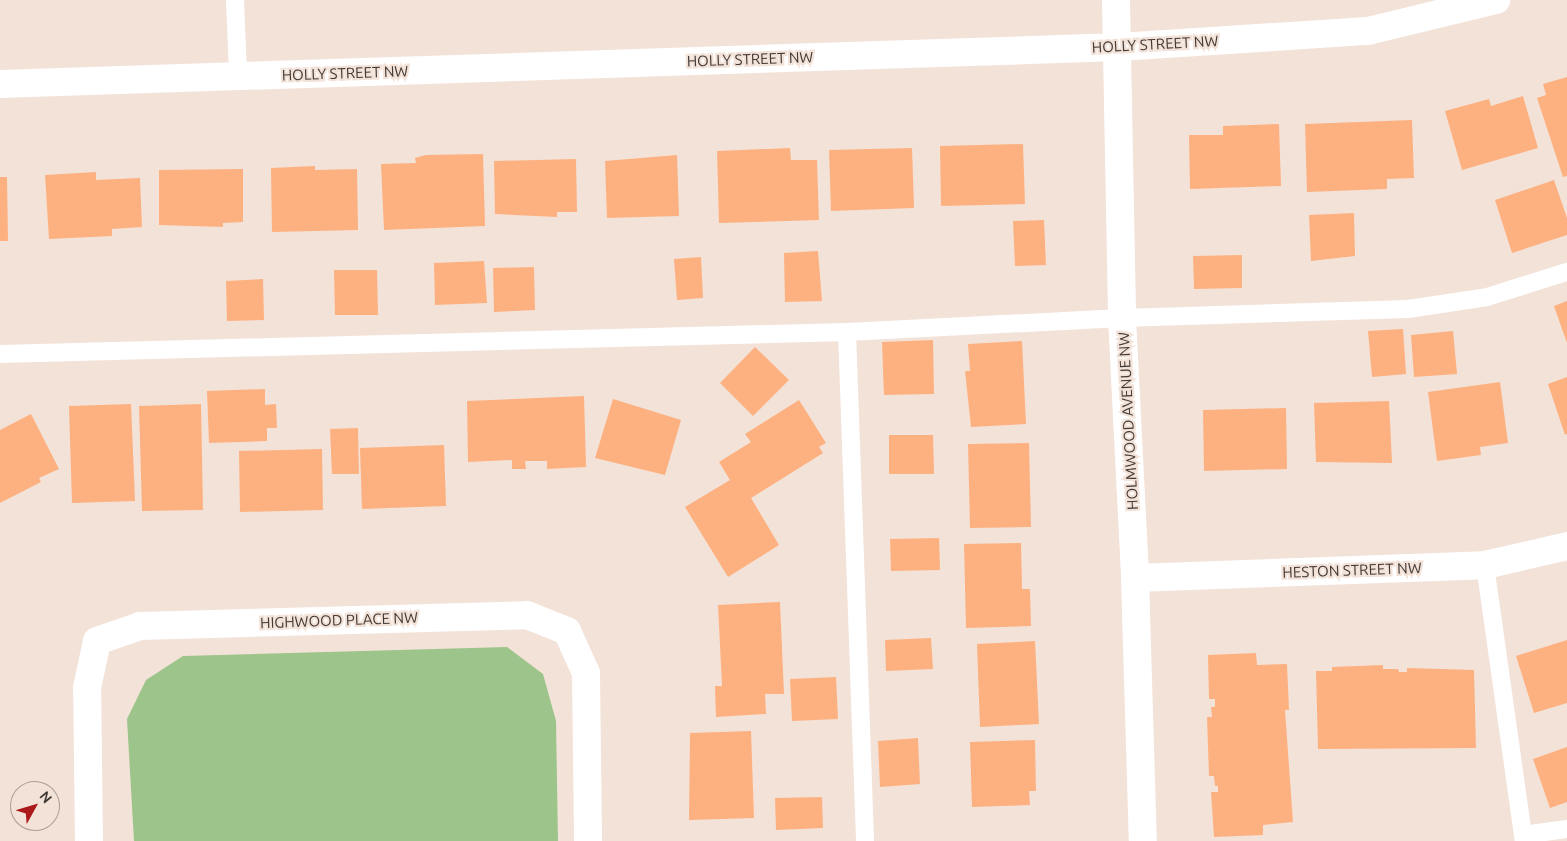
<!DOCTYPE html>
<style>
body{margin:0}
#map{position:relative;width:1567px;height:841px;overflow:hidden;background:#f3e2d8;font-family:Ubuntu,sans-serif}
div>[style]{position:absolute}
.green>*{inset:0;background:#9dc48a}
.building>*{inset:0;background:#fdb180}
.lane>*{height:18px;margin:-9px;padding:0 9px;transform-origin:9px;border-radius:9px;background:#fff}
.street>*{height:28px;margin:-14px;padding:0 14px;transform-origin:14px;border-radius:14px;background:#fff}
span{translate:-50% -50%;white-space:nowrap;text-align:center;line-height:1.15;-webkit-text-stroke:4.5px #f3e2d8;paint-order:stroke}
.street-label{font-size:15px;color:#403935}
.north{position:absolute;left:10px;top:781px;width:50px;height:50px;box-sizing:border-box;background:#f3e2d8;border:1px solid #ab9e97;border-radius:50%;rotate:51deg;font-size:14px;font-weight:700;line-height:20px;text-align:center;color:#403935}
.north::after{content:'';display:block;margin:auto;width:18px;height:22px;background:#ab191b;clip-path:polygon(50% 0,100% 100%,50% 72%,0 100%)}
</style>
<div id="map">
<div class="green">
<div style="clip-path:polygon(507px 647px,543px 674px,556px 721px,558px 841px,134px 841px,127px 719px,146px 680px,183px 656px)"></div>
</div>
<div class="building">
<div style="clip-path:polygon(1567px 77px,1567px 176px,1563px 177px,1537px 98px,1546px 95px,1543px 84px)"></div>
<div style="clip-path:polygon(1523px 96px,1538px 148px,1462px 170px,1445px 111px,1489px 99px,1491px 106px)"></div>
<div style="clip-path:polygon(1412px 120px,1414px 178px,1387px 179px,1387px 189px,1307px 192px,1305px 124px)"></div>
<div style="clip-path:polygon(1279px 124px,1281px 186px,1190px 189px,1189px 135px,1223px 135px,1223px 126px)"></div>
<div style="clip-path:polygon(1023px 144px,1025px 204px,941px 206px,940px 146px)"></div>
<div style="clip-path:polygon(790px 148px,791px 160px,817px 160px,819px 220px,719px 223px,717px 151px)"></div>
<div style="clip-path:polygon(912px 148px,914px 208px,831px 211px,829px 150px)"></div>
<div style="clip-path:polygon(483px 154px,485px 226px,384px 230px,381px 164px,416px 163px,415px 158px,426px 155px)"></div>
<div style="clip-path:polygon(677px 155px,679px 216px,607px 218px,605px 161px)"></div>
<div style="clip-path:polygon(576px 159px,577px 212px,557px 212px,557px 217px,495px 214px,494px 161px)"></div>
<div style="clip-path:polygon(315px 166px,315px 170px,357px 169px,358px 230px,272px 232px,271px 168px)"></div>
<div style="clip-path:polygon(243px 169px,243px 222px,223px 223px,223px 227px,159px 225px,159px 170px)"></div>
<div style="clip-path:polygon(96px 172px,96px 180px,140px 178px,142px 227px,112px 229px,112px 236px,49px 239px,45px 175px)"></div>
<div style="clip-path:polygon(0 177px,7px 177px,8px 241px,0 241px)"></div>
<div style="clip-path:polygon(1554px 180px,1567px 218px,1567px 235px,1512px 253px,1495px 200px)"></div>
<div style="clip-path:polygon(1354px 213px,1355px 256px,1311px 261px,1309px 215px)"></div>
<div style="clip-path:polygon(1044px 220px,1046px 265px,1015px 266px,1013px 221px)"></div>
<div style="clip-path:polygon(818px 251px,822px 301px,785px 302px,784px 253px)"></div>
<div style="clip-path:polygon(1242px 255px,1242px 288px,1194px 289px,1193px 256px)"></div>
<div style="clip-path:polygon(701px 257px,703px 298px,677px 300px,674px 259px)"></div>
<div style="clip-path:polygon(484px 261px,487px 303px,435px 305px,434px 263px)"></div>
<div style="clip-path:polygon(534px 267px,535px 310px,494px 312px,493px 268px)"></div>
<div style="clip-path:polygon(334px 270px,377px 270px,378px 315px,335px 315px)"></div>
<div style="clip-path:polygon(263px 279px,264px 320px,227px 321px,226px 281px)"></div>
<div style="clip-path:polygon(1567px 301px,1567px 343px,1554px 306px)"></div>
<div style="clip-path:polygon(1403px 329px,1406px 374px,1372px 377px,1368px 331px)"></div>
<div style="clip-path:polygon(1453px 331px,1457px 374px,1414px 377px,1411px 335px)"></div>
<div style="clip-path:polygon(933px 340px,934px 394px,884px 395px,882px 342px)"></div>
<div style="clip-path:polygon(1022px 341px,1026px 424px,971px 427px,965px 371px,970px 371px,968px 344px)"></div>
<div style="clip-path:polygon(755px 347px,789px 380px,753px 416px,720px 383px)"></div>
<div style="clip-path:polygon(1567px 377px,1567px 434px,1565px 435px,1548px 384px)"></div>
<div style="clip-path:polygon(1500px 382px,1508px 443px,1480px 447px,1481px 455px,1437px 461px,1428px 392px)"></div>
<div style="clip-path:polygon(265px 389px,265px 405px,276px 404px,277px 428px,267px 428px,267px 441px,209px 443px,207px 391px)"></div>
<div style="clip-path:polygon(584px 396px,586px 467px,547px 469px,547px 461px,525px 461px,526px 469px,512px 469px,512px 460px,468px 462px,467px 401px)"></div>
<div style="clip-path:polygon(613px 399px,681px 420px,665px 475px,595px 458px)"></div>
<div style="clip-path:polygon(799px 400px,826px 443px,819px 447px,823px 453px,751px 498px,779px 545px,728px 577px,685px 507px,730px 480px,719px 462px,751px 442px,745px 434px)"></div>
<div style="clip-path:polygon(1389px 401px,1392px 463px,1316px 462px,1314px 403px)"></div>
<div style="clip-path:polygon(131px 404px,135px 501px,72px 503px,69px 406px)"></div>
<div style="clip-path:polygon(201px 404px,203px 510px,142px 511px,139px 406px)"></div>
<div style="clip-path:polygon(1286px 408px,1287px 469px,1204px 471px,1203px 410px)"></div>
<div style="clip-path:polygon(31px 414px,59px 469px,39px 478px,41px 482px,0 503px,0 430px)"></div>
<div style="clip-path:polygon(358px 428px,359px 474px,332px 474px,330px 429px)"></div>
<div style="clip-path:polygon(889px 435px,933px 435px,934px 474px,889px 474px)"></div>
<div style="clip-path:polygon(1029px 443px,1031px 527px,970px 528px,968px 444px)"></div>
<div style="clip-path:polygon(444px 445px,446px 506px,362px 509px,360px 448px)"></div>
<div style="clip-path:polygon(322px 449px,323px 510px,240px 512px,239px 451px)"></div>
<div style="clip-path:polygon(939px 538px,940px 570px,891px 571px,890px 539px)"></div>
<div style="clip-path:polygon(1021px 543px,1022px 589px,1030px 589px,1031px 626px,966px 628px,964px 544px)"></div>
<div style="clip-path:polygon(780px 602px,784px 694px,765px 694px,766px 714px,716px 717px,715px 686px,722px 686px,718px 605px)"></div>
<div style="clip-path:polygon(931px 638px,933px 669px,886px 671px,885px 640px)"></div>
<div style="clip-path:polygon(1567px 640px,1567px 703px,1534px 713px,1516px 656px)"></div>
<div style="clip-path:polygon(1035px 641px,1039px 724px,980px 727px,977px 644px)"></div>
<div style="clip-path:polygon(1256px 653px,1257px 665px,1287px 664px,1289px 710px,1285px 710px,1293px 822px,1263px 825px,1263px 835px,1214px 837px,1211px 792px,1218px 792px,1218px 786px,1215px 786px,1214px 776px,1209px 776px,1207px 717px,1212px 717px,1211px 707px,1215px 707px,1215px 699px,1209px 699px,1208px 655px)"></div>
<div style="clip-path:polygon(1383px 665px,1383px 669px,1398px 669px,1399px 672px,1407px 672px,1407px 668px,1474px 670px,1476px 748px,1318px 749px,1316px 671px,1332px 671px,1332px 667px)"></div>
<div style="clip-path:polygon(836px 677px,838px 719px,792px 721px,790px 679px)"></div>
<div style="clip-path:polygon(751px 731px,754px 818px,689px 820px,690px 733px)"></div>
<div style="clip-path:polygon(918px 738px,920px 784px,880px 787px,878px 741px)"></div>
<div style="clip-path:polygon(1035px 740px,1036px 791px,1029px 791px,1030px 805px,972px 807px,970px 742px)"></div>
<div style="clip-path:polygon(1567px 747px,1567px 802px,1550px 808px,1533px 759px)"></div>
<div style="clip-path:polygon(822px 797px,823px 828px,776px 830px,775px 798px)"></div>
</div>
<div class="lane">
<div style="left:235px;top:0;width:76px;rotate:87.7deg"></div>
<div style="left:847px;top:332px;width:509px;rotate:87.97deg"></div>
<div style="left:0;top:354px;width:847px;rotate:-1.49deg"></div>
<div style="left:847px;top:332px;width:275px;rotate:-2.9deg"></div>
<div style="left:1122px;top:318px;width:286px;rotate:-1.8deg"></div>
<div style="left:1408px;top:309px;width:80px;rotate:-8.6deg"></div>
<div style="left:1487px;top:297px;width:84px;rotate:-17.4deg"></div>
<div style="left:1485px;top:565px;width:279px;rotate:82deg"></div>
<div style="left:1523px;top:835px;width:44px;rotate:-7.8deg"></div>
</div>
<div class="street">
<div style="left:1116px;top:0;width:318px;rotate:88.9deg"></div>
<div style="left:1122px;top:318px;width:260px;rotate:87.1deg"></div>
<div style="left:1135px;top:578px;width:263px;rotate:88.3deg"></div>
<div style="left:0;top:84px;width:1120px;rotate:-1.89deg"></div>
<div style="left:1119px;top:47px;width:250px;rotate:-3.7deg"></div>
<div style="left:1368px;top:31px;width:132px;rotate:-13.6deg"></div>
<div style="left:1135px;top:578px;width:350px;rotate:-2.1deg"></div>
<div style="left:1485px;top:565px;width:84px;rotate:-13deg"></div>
<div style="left:89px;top:841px;width:153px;rotate:-90.7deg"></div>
<div style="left:87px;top:688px;width:48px;rotate:-78deg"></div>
<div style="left:97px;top:641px;width:46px;rotate:-19.2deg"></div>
<div style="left:140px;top:626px;width:387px;rotate:-1.6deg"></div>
<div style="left:527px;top:615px;width:43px;rotate:21.8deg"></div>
<div style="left:567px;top:631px;width:46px;rotate:65.7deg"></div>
<div style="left:586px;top:673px;width:168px;rotate:89.3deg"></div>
</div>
<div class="street-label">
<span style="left:1155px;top:44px;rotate:-3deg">HOLLY STREET NW</span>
<span style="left:750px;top:59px;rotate:-2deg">HOLLY STREET NW</span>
<span style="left:345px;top:73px;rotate:-2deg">HOLLY STREET NW</span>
<span style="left:1128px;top:421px;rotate:-93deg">HOLMWOOD AVENUE NW</span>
<span style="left:1352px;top:570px;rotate:-2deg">HESTON STREET NW</span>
<span style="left:339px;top:620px;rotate:-2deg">HIGHWOOD PLACE NW</span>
</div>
<div class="north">N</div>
</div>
